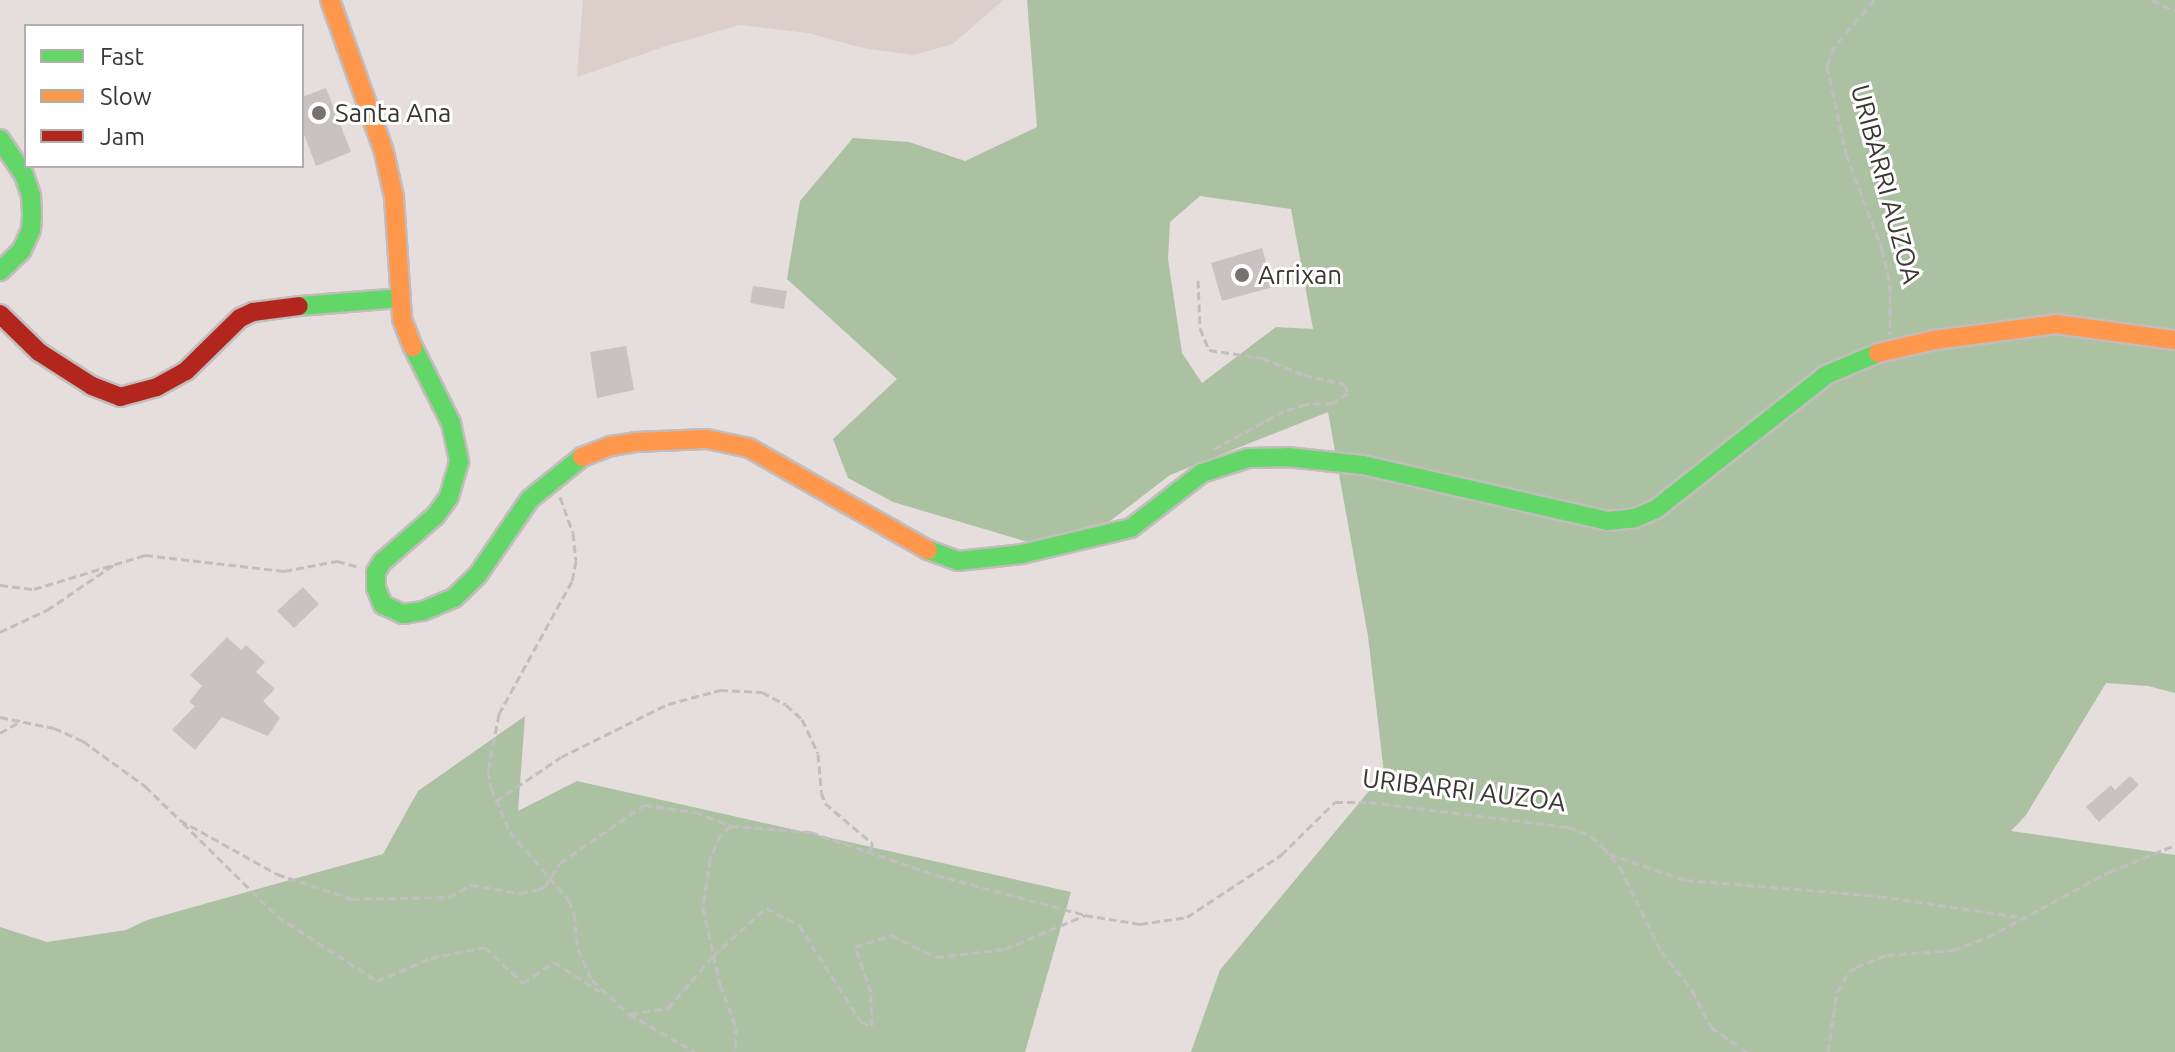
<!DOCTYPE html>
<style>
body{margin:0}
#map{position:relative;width:2175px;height:1052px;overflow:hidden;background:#e5dedc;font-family:Ubuntu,sans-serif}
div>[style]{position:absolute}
.built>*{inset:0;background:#dccec9}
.forest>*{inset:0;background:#acc0a2}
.building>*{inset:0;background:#c8c2c1}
.path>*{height:3px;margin-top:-1.5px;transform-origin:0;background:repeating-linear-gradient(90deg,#c0bebe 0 8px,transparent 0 12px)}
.roads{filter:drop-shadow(2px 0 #c2bdbc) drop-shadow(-2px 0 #c2bdbc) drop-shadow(0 2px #c2bdbc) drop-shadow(0 -2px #c2bdbc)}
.fast>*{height:18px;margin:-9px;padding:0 9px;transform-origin:9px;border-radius:9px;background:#63d668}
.slow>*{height:18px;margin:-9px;padding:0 9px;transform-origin:9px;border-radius:9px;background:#ff974d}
.jam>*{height:18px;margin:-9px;padding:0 9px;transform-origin:9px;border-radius:9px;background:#b3261e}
.dots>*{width:22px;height:22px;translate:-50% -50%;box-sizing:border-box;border:4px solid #fff;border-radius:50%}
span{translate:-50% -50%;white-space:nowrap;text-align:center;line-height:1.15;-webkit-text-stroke:6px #fff;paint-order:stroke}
.poi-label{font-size:26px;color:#3c3735}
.left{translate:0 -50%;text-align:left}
.street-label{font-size:26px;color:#3c3735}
.legend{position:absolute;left:24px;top:24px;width:280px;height:144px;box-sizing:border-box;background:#fff;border:2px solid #b1afae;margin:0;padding:10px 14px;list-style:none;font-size:24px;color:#3c3735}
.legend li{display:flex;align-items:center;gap:16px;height:40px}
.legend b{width:40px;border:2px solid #b1afae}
</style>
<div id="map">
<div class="built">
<div style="clip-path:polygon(583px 0,1003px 0,953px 44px,914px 55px,863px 48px,808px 33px,740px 25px,669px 45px,577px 77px)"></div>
</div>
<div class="forest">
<div style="clip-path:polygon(evenodd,1027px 0,2175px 0,2175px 693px,2148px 686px,2106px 683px,2026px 815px,2011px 831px,2175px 855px,2175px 1052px,1191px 1052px,1220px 970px,1384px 773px,1368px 636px,1328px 412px,1170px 475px,1110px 521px,1028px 542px,893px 502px,848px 478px,833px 439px,897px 379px,787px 279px,800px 201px,853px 138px,909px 142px,965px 161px,1037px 127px,1027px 0,1200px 196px,1291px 209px,1313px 329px,1276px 327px,1202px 383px,1182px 353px,1168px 259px,1170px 222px,1200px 196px)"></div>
<div style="clip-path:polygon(525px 716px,518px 811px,577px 781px,1071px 892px,1025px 1052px,0 1052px,0 927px,47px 942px,126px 930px,147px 920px,383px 854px,418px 791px)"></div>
</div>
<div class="building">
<div style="clip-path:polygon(326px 88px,351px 152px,316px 166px,302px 129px,302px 97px)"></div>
<div style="clip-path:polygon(1262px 248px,1273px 287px,1222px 301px,1211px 263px)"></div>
<div style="clip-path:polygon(753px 286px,787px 291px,784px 309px,750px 303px)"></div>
<div style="clip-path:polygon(626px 346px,634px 390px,597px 398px,590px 352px)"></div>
<div style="clip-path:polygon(303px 587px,319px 604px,294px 628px,277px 611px)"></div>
<div style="clip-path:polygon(227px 637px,241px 650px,246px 645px,265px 662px,256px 672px,275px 689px,263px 701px,280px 718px,268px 736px,222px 717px,195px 750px,172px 730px,195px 706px,189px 702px,202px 686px,190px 675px)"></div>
<div style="clip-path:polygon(2130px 776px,2139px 785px,2099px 822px,2086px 807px,2111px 785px,2115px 790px)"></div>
</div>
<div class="path">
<div style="left:1874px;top:0;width:62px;rotate:130.4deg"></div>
<div style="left:1834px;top:47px;width:20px;rotate:110deg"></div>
<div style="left:1827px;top:66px;width:90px;rotate:77.8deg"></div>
<div style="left:1846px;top:154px;width:102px;rotate:69.2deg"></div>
<div style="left:1882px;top:249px;width:36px;rotate:77deg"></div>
<div style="left:1890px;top:284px;width:50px;rotate:90deg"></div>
<div style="left:2152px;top:0;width:25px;rotate:26deg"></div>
<div style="left:1198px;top:280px;width:48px;rotate:87.6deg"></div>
<div style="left:1200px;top:328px;width:24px;rotate:68deg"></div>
<div style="left:1209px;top:350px;width:54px;rotate:8.6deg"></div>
<div style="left:1262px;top:358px;width:45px;rotate:22deg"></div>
<div style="left:1304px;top:375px;width:41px;rotate:12.7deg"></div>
<div style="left:1344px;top:384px;width:10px;rotate:66deg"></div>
<div style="left:1348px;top:393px;width:18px;rotate:146deg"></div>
<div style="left:1333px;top:403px;width:27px;rotate:178deg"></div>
<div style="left:1306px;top:404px;width:23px;rotate:162deg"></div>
<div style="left:1284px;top:411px;width:82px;rotate:151.6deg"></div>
<div style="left:560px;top:497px;width:38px;rotate:70deg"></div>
<div style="left:573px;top:533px;width:28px;rotate:84deg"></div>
<div style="left:576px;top:561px;width:20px;rotate:101deg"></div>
<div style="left:572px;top:581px;width:152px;rotate:118.8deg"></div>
<div style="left:499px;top:714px;width:58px;rotate:100.9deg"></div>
<div style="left:488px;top:771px;width:17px;rotate:80deg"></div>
<div style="left:491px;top:788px;width:48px;rotate:66.6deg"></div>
<div style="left:510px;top:832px;width:90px;rotate:49.1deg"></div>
<div style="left:569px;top:900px;width:14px;rotate:69deg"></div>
<div style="left:574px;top:913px;width:36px;rotate:84deg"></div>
<div style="left:578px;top:949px;width:34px;rotate:66deg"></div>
<div style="left:592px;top:980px;width:50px;rotate:42.6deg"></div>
<div style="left:629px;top:1014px;width:76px;rotate:29.9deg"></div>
<div style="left:0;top:585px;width:34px;rotate:7deg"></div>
<div style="left:34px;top:589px;width:116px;rotate:-17deg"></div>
<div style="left:145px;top:555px;width:140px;rotate:6.6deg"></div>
<div style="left:284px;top:571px;width:54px;rotate:-10.7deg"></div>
<div style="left:337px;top:561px;width:24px;rotate:15deg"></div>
<div style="left:0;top:632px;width:52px;rotate:-25.1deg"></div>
<div style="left:47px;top:610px;width:82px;rotate:-34.1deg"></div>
<div style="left:0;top:717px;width:55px;rotate:11.5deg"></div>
<div style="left:54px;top:728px;width:32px;rotate:24deg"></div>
<div style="left:83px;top:741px;width:77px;rotate:36deg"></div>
<div style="left:145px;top:786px;width:49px;rotate:44.2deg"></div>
<div style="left:180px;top:820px;width:111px;rotate:29.1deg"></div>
<div style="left:277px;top:874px;width:79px;rotate:18.4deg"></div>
<div style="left:352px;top:899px;width:97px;rotate:-1.2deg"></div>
<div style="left:449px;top:897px;width:25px;rotate:-29deg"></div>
<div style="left:471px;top:885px;width:50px;rotate:9.3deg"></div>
<div style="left:520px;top:893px;width:17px;rotate:-10deg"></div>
<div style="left:537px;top:890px;width:9px;rotate:-21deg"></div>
<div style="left:545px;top:887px;width:28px;rotate:-58deg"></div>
<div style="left:560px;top:863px;width:102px;rotate:-34.6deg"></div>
<div style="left:644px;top:805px;width:51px;rotate:7.8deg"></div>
<div style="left:695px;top:812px;width:39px;rotate:21deg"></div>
<div style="left:731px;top:826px;width:79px;rotate:4.3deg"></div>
<div style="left:810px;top:832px;width:133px;rotate:18.8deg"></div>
<div style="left:936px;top:875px;width:154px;rotate:15deg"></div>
<div style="left:1085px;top:915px;width:56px;rotate:9.3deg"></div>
<div style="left:1140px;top:924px;width:48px;rotate:-8.5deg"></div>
<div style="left:1187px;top:917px;width:113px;rotate:-33.4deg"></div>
<div style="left:1281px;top:855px;width:76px;rotate:-44.5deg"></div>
<div style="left:1335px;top:802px;width:34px"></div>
<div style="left:1369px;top:802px;width:201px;rotate:7.2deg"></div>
<div style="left:1568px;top:827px;width:25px;rotate:21deg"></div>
<div style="left:1591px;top:836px;width:16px;rotate:43deg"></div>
<div style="left:1603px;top:847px;width:26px;rotate:50deg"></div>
<div style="left:1620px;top:867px;width:93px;rotate:64deg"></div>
<div style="left:1661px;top:951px;width:50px;rotate:51.5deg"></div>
<div style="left:1692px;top:990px;width:42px;rotate:62.8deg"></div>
<div style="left:1711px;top:1027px;width:44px;rotate:34.8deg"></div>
<div style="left:0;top:733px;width:20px;rotate:-30deg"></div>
<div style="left:496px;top:801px;width:78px;rotate:-34.1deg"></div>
<div style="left:561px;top:757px;width:119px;rotate:-26.4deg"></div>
<div style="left:668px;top:704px;width:54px;rotate:-15.1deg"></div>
<div style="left:720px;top:690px;width:42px;rotate:2.7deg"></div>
<div style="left:762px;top:692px;width:27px;rotate:28deg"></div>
<div style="left:786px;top:705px;width:21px;rotate:41deg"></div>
<div style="left:802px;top:719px;width:38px;rotate:65deg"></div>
<div style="left:818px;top:754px;width:38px;rotate:85deg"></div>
<div style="left:821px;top:792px;width:12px;rotate:70deg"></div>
<div style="left:825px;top:803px;width:63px;rotate:40.5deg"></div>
<div style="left:873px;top:844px;width:9px;rotate:117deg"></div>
<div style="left:183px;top:823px;width:132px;rotate:44.7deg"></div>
<div style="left:277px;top:916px;width:119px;rotate:33deg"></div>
<div style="left:377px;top:981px;width:59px;rotate:-23.1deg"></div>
<div style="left:431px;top:958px;width:55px;rotate:-11.5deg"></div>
<div style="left:485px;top:947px;width:52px;rotate:43.5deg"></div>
<div style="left:523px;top:983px;width:37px;rotate:-34deg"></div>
<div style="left:554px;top:962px;width:54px;rotate:32.8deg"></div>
<div style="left:731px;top:826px;width:13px;rotate:141deg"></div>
<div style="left:721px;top:834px;width:27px;rotate:114deg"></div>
<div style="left:710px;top:859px;width:49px;rotate:98.1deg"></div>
<div style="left:703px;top:908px;width:78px;rotate:77.4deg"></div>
<div style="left:720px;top:984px;width:46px;rotate:69.6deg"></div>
<div style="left:736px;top:1027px;width:25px;rotate:92deg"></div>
<div style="left:1609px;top:854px;width:81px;rotate:18.7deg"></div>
<div style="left:1686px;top:880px;width:194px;rotate:4.7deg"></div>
<div style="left:1879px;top:896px;width:149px;rotate:8.5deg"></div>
<div style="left:630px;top:1014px;width:38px;rotate:-9deg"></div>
<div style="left:668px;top:1008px;width:69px;rotate:-49.1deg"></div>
<div style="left:713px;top:956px;width:72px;rotate:-42.2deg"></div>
<div style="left:766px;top:908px;width:37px;rotate:27deg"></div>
<div style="left:799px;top:925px;width:115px;rotate:57.4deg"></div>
<div style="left:861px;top:1022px;width:12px;rotate:20deg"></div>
<div style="left:872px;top:1026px;width:34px;rotate:-92deg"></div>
<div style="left:871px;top:992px;width:48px;rotate:-109.6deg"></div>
<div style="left:855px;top:947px;width:38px;rotate:-18deg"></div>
<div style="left:891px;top:935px;width:50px;rotate:26.1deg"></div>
<div style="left:936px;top:957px;width:69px;rotate:-6.6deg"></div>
<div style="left:1005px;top:949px;width:87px;rotate:-23deg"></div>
<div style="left:1828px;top:1052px;width:61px;rotate:-81.5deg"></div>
<div style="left:1837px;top:992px;width:23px;rotate:-59deg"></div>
<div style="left:1849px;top:972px;width:9px;rotate:-36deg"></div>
<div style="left:1856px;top:967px;width:33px;rotate:-21deg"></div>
<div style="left:1887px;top:955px;width:66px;rotate:-4.3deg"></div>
<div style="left:1953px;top:950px;width:37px;rotate:-20deg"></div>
<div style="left:1988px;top:937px;width:137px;rotate:-28.2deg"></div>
<div style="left:2109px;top:872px;width:71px;rotate:-22.2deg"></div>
</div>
<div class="roads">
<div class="fast">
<div style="left:0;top:139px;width:43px;rotate:56.3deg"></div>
<div style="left:24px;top:175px;width:21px;rotate:71deg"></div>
<div style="left:31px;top:195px;width:20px;rotate:87deg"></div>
<div style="left:32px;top:215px;width:15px;rotate:94deg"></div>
<div style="left:31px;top:230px;width:23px;rotate:115deg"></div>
<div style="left:21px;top:251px;width:29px;rotate:136deg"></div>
<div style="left:299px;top:306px;width:101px;rotate:-4.5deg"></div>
<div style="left:413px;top:347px;width:85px;rotate:63.4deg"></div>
<div style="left:451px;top:423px;width:40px;rotate:78deg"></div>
<div style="left:459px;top:462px;width:36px;rotate:106deg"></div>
<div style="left:449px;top:497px;width:24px;rotate:126deg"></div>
<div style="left:435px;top:516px;width:70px;rotate:139deg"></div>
<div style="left:382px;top:562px;width:12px;rotate:121deg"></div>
<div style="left:376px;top:572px;width:16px;rotate:90deg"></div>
<div style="left:376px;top:588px;width:18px;rotate:68deg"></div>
<div style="left:383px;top:605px;width:22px;rotate:24deg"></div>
<div style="left:403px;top:614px;width:20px;rotate:-9deg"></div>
<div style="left:423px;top:611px;width:34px;rotate:-23deg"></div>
<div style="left:454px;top:598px;width:32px;rotate:-44deg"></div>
<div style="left:477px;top:576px;width:93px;rotate:-55.5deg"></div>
<div style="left:530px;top:499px;width:67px;rotate:-38.9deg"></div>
<div style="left:928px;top:550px;width:32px;rotate:20deg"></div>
<div style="left:958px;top:561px;width:64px;rotate:-6.2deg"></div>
<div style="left:1022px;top:554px;width:112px;rotate:-13.4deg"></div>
<div style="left:1131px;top:528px;width:90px;rotate:-37.8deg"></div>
<div style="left:1202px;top:473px;width:48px;rotate:-18.1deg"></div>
<div style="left:1248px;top:458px;width:39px;rotate:-1deg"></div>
<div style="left:1287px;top:457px;width:76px;rotate:6deg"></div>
<div style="left:1363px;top:465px;width:251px;rotate:12.9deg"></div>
<div style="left:1608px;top:521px;width:27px;rotate:-6deg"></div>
<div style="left:1635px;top:518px;width:23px;rotate:-23deg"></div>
<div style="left:1656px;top:509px;width:216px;rotate:-38.2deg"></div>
<div style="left:1826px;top:375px;width:56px;rotate:-22.9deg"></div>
</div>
<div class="slow">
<div style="left:330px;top:0;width:161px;rotate:70.4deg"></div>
<div style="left:384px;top:152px;width:46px;rotate:77.5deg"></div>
<div style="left:394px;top:197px;width:122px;rotate:86.2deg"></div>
<div style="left:402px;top:319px;width:30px;rotate:69deg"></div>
<div style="left:1878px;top:353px;width:58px;rotate:-12.8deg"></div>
<div style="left:1935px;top:340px;width:122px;rotate:-7.5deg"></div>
<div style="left:2056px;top:324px;width:120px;rotate:7.7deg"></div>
<div style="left:582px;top:457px;width:31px;rotate:-21deg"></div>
<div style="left:611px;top:446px;width:25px;rotate:-9deg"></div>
<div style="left:636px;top:442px;width:71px;rotate:-2.4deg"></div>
<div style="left:707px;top:439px;width:43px;rotate:12.1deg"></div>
<div style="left:749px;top:448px;width:206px;rotate:29.7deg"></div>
</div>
<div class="jam">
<div style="left:0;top:314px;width:54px;rotate:44.3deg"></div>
<div style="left:39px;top:352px;width:63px;rotate:32.7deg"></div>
<div style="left:92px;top:386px;width:30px;rotate:21deg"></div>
<div style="left:120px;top:397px;width:38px;rotate:-15deg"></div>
<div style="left:157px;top:387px;width:33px;rotate:-29deg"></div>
<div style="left:186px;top:371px;width:76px;rotate:-44.5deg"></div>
<div style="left:240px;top:318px;width:14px;rotate:-25deg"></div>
<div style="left:253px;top:312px;width:46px;rotate:-7.4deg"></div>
</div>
</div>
<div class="dots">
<div style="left:319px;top:113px;background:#77716f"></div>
<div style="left:1242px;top:275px;background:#77716f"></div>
</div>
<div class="poi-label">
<span class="left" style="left:335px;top:113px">Santa Ana</span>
<span class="left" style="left:1258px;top:275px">Arrixan</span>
</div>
<div class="street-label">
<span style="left:1886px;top:184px;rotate:75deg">URIBARRI AUZOA</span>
<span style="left:1464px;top:790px;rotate:7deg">URIBARRI AUZOA</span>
</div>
<ul class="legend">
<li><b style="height:10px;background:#63d668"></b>Fast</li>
<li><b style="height:10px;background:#ff974d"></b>Slow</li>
<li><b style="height:10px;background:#b3261e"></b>Jam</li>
</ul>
</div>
